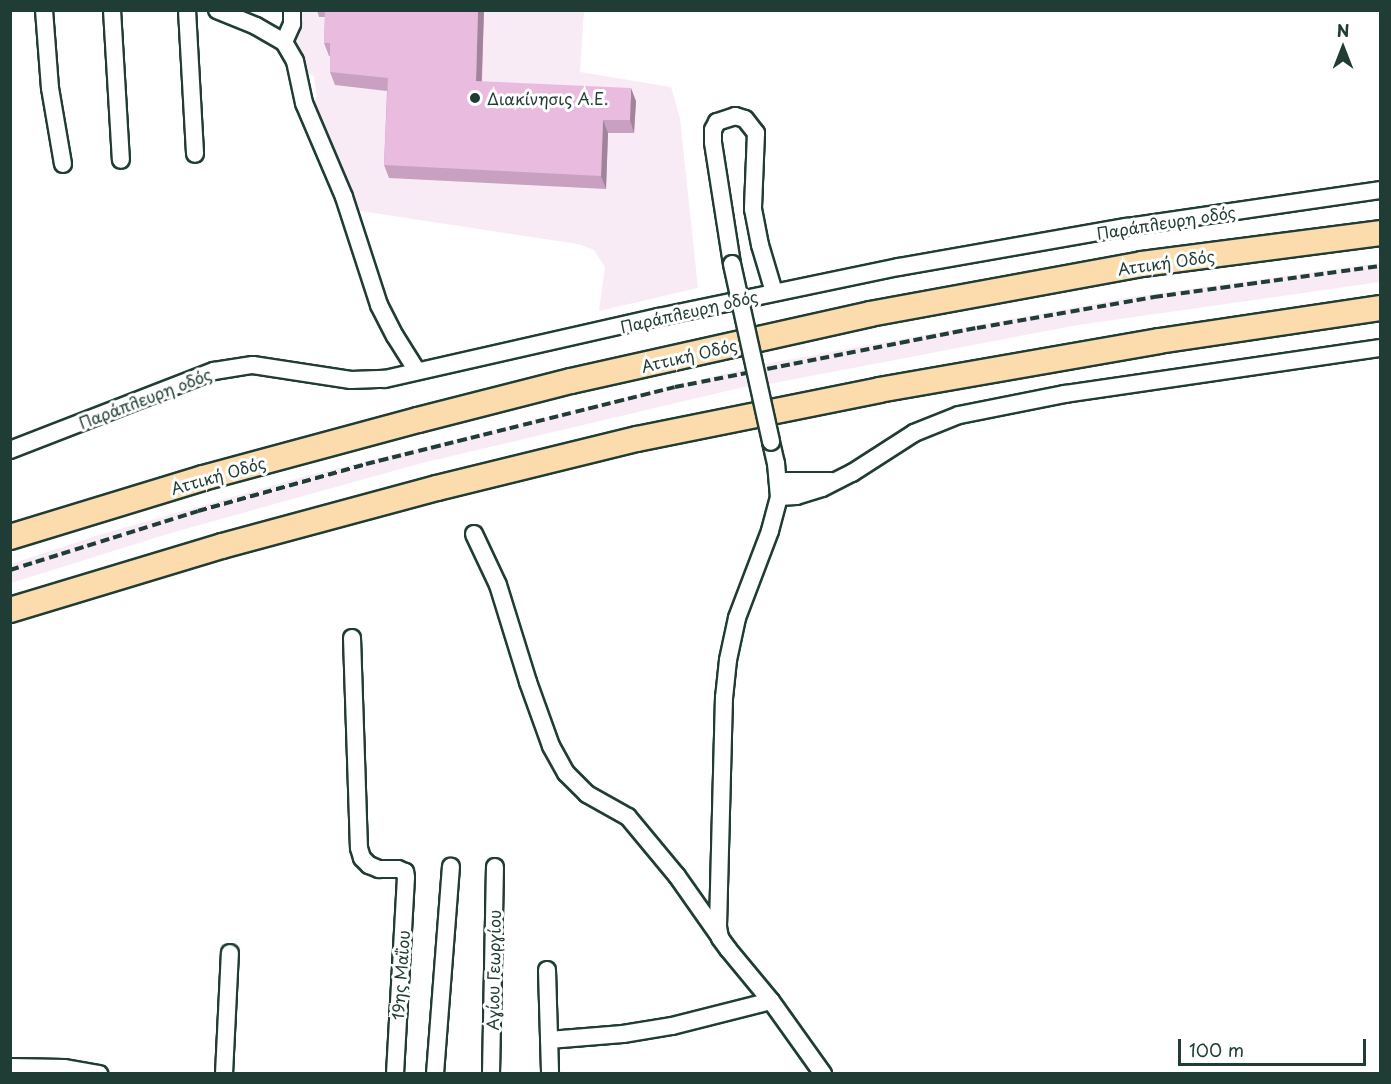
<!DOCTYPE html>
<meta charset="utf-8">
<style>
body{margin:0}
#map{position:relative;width:1391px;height:1084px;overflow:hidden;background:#fff;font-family:"Playpen Sans",sans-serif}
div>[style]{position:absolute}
.built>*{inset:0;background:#f8ebf5}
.roads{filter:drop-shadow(2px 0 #1f3d34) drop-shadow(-2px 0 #1f3d34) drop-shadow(0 2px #1f3d34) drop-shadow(0 -2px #1f3d34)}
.minor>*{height:16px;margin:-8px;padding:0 8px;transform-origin:8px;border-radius:8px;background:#fff}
.highway>*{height:24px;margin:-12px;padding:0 12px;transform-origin:12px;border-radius:12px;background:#fcdcac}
.rail>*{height:4px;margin-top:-2px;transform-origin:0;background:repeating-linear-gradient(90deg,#1f3d34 0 9px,transparent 0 13.5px)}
.bridges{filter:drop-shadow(2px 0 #1f3d34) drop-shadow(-2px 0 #1f3d34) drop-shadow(0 2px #1f3d34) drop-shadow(0 -2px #1f3d34)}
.minor-bridge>*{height:16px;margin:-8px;padding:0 8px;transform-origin:8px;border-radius:8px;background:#fff}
.wall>*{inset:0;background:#c8a1c0}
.shaded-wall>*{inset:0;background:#a2839c}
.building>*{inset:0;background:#e8bbdf}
.dots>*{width:16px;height:16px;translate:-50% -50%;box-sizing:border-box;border:3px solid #fff;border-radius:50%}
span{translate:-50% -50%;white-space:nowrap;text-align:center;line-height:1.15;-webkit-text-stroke:6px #fff;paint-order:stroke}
.poi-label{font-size:16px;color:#1f3d34}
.left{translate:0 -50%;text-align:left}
.street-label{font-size:16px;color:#1f3d34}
.frame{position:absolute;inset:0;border:12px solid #1f3d34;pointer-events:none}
.north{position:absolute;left:1313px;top:18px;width:60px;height:60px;-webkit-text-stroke:4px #fff;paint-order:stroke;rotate:0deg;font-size:16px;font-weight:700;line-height:24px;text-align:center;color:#1f3d34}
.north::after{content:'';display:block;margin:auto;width:21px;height:27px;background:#1f3d34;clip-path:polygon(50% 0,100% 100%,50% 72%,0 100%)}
.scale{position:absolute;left:1178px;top:1039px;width:188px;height:27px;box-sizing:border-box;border:3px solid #1f3d34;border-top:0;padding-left:8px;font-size:18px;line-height:21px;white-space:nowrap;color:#1f3d34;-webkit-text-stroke:4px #fff;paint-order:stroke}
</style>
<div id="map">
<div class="built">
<div style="clip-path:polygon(296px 11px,584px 11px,580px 72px,671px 87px,680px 118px,698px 288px,599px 311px,605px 267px,594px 250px,578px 244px,354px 210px,313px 105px,317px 96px,314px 76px,306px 72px,294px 47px)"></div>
<div style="clip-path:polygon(1380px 263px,1380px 282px,1078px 325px,769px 384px,765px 364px,1132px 297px)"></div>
<div style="clip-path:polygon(744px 369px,748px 386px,422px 463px,171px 533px,11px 583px,11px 564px,99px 535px,306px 476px)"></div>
</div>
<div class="roads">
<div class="minor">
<div style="left:44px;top:10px;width:78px;rotate:85.6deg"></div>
<div style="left:50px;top:88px;width:77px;rotate:80.3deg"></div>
<div style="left:112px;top:10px;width:150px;rotate:86.6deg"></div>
<div style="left:187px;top:10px;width:144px;rotate:86.8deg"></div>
<div style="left:217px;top:10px;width:42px;rotate:22.3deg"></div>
<div style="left:256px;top:26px;width:32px;rotate:30deg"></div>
<div style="left:284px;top:42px;width:22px;rotate:60deg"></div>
<div style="left:295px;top:61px;width:43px;rotate:77.9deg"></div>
<div style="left:304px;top:103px;width:102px;rotate:66.9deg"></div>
<div style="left:344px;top:197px;width:114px;rotate:72deg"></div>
<div style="left:379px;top:305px;width:35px;rotate:63deg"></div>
<div style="left:395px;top:336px;width:41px;rotate:57.8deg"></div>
<div style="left:284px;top:42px;width:20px;rotate:-66deg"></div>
<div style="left:292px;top:24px;width:14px;rotate:-90deg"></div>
<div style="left:732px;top:264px;width:123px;rotate:-98.9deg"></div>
<div style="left:713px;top:142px;width:12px;rotate:-90deg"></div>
<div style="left:713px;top:130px;width:9px;rotate:-63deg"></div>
<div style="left:717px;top:122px;width:19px;rotate:-18deg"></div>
<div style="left:735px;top:116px;width:10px;rotate:17deg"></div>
<div style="left:745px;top:119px;width:18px;rotate:52deg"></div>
<div style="left:756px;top:133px;width:76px;rotate:92.3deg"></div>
<div style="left:753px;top:209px;width:37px;rotate:79deg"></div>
<div style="left:760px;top:245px;width:49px;rotate:73.4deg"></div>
<div style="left:771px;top:442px;width:22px;rotate:77deg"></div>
<div style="left:776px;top:463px;width:34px;rotate:85deg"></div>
<div style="left:779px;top:497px;width:35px;rotate:105deg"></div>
<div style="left:770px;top:531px;width:93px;rotate:110.8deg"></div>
<div style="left:737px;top:618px;width:43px;rotate:102.1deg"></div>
<div style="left:728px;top:660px;width:37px;rotate:96deg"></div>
<div style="left:724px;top:697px;width:230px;rotate:91.5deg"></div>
<div style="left:718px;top:927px;width:11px;rotate:80deg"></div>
<div style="left:720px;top:938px;width:14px;rotate:54deg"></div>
<div style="left:728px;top:949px;width:67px;rotate:50.4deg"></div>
<div style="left:771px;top:1001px;width:90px;rotate:54.5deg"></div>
<div style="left:10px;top:450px;width:219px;rotate:-21.2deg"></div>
<div style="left:214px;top:371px;width:39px;rotate:-9deg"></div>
<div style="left:253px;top:365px;width:99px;rotate:8.7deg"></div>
<div style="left:351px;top:380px;width:34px;rotate:-2deg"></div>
<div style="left:385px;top:379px;width:281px;rotate:-12.8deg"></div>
<div style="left:659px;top:317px;width:245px;rotate:-11.8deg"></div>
<div style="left:899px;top:267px;width:231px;rotate:-10deg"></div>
<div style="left:1127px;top:227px;width:256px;rotate:-8.3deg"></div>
<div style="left:778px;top:481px;width:53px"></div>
<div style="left:779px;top:497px;width:17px;rotate:-3deg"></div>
<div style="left:796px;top:496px;width:27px;rotate:-17deg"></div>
<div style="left:822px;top:488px;width:34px;rotate:-27deg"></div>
<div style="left:852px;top:473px;width:74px;rotate:-32.8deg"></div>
<div style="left:914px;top:433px;width:48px;rotate:-21.8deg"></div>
<div style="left:959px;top:415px;width:108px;rotate:-11.2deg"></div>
<div style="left:1065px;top:394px;width:318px;rotate:-8.3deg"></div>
<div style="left:474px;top:534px;width:56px;rotate:64.8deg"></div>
<div style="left:498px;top:585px;width:102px;rotate:72.8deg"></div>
<div style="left:528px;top:682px;width:68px;rotate:70.2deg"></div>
<div style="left:551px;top:746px;width:31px;rotate:61deg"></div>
<div style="left:566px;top:773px;width:30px;rotate:45deg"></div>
<div style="left:587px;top:794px;width:47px;rotate:29.3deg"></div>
<div style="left:628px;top:817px;width:77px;rotate:50.3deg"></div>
<div style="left:677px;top:876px;width:75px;rotate:54.8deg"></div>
<div style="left:352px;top:638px;width:210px;rotate:88.1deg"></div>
<div style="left:359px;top:848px;width:10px;rotate:73deg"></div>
<div style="left:362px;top:858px;width:10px;rotate:45deg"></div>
<div style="left:369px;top:865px;width:11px;rotate:22deg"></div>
<div style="left:379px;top:869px;width:19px"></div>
<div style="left:398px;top:869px;width:8px;rotate:23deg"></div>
<div style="left:405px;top:872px;width:5px;rotate:79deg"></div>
<div style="left:406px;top:877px;width:197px;rotate:93.2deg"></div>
<div style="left:547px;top:970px;width:104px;rotate:88.3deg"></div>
<div style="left:549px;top:1040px;width:74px;rotate:-4.6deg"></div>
<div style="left:623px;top:1034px;width:50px;rotate:-9.3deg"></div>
<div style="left:672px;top:1026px;width:102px;rotate:-14.2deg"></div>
<div style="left:10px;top:1067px;width:54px;rotate:1.1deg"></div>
<div style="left:64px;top:1068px;width:36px;rotate:10deg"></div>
<div style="left:224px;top:1074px;width:121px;rotate:-87.2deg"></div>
<div style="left:435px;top:1074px;width:208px;rotate:-85.6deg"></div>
<div style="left:491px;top:1074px;width:207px;rotate:-88.9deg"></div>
</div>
<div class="highway">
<div style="left:10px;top:537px;width:202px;rotate:-17deg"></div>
<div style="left:203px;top:478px;width:223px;rotate:-15.1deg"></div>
<div style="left:418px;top:420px;width:158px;rotate:-14.3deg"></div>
<div style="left:571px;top:381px;width:306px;rotate:-12.6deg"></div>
<div style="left:870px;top:314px;width:277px;rotate:-10.4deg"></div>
<div style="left:1142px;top:264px;width:240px;rotate:-7.4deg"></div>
<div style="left:10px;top:610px;width:221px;rotate:-16.8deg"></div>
<div style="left:222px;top:546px;width:223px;rotate:-15.1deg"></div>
<div style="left:437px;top:488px;width:206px;rotate:-13.8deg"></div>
<div style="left:637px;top:439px;width:247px;rotate:-11.4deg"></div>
<div style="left:879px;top:390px;width:284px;rotate:-9.9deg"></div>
<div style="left:1159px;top:341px;width:223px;rotate:-8.5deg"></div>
</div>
</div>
<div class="rail">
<div style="left:10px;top:570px;width:197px;rotate:-17.4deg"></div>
<div style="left:198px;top:511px;width:174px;rotate:-15.6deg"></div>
<div style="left:366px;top:464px;width:318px;rotate:-14deg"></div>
<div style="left:675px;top:387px;width:308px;rotate:-11.1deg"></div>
<div style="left:977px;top:328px;width:180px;rotate:-9.9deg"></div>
<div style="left:1154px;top:297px;width:228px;rotate:-7.8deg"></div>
</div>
<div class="bridges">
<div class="minor-bridge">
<div style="left:732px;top:264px;width:182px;rotate:77.6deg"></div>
</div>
</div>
<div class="wall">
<div style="clip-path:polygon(317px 10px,484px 10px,482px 82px,636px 101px,634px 133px,608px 133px,606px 189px,389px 178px,384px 165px,387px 91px,335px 85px,330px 72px,330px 56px,329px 56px,324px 43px,325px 17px,319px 17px)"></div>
</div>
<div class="shaded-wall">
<div style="clip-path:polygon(478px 10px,484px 10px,481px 95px,476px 81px)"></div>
<div style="clip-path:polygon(631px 88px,636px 101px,634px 133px,630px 120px)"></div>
<div style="clip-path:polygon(603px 120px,608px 133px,606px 189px,601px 176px)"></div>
</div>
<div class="building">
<div style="clip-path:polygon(325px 10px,478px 10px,476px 81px,631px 88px,630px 120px,603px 120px,601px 176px,384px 165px,388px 78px,330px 72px,330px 43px,324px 43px)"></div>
</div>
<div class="dots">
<div style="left:475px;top:98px;background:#1f3d34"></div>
</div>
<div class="poi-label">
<span class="left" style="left:487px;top:98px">Διακίνησις Α.Ε.</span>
</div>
<div class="street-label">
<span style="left:1166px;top:222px;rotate:-9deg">Παράπλευρη οδός</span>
<span style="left:1166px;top:262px;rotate:-8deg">Αττική Οδός</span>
<span style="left:689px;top:311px;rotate:-13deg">Παράπλευρη οδός</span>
<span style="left:689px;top:355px;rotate:-13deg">Αττική Οδός</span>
<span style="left:145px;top:398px;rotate:-21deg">Παράπλευρη οδός</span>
<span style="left:218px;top:475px;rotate:-16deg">Αττική Οδός</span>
<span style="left:493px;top:970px;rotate:-89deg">Αγίου Γεωργίου</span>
<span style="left:400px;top:975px;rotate:-86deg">19ης Μαΐου</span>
</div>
<div class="frame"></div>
<div class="north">N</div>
<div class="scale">100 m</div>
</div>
